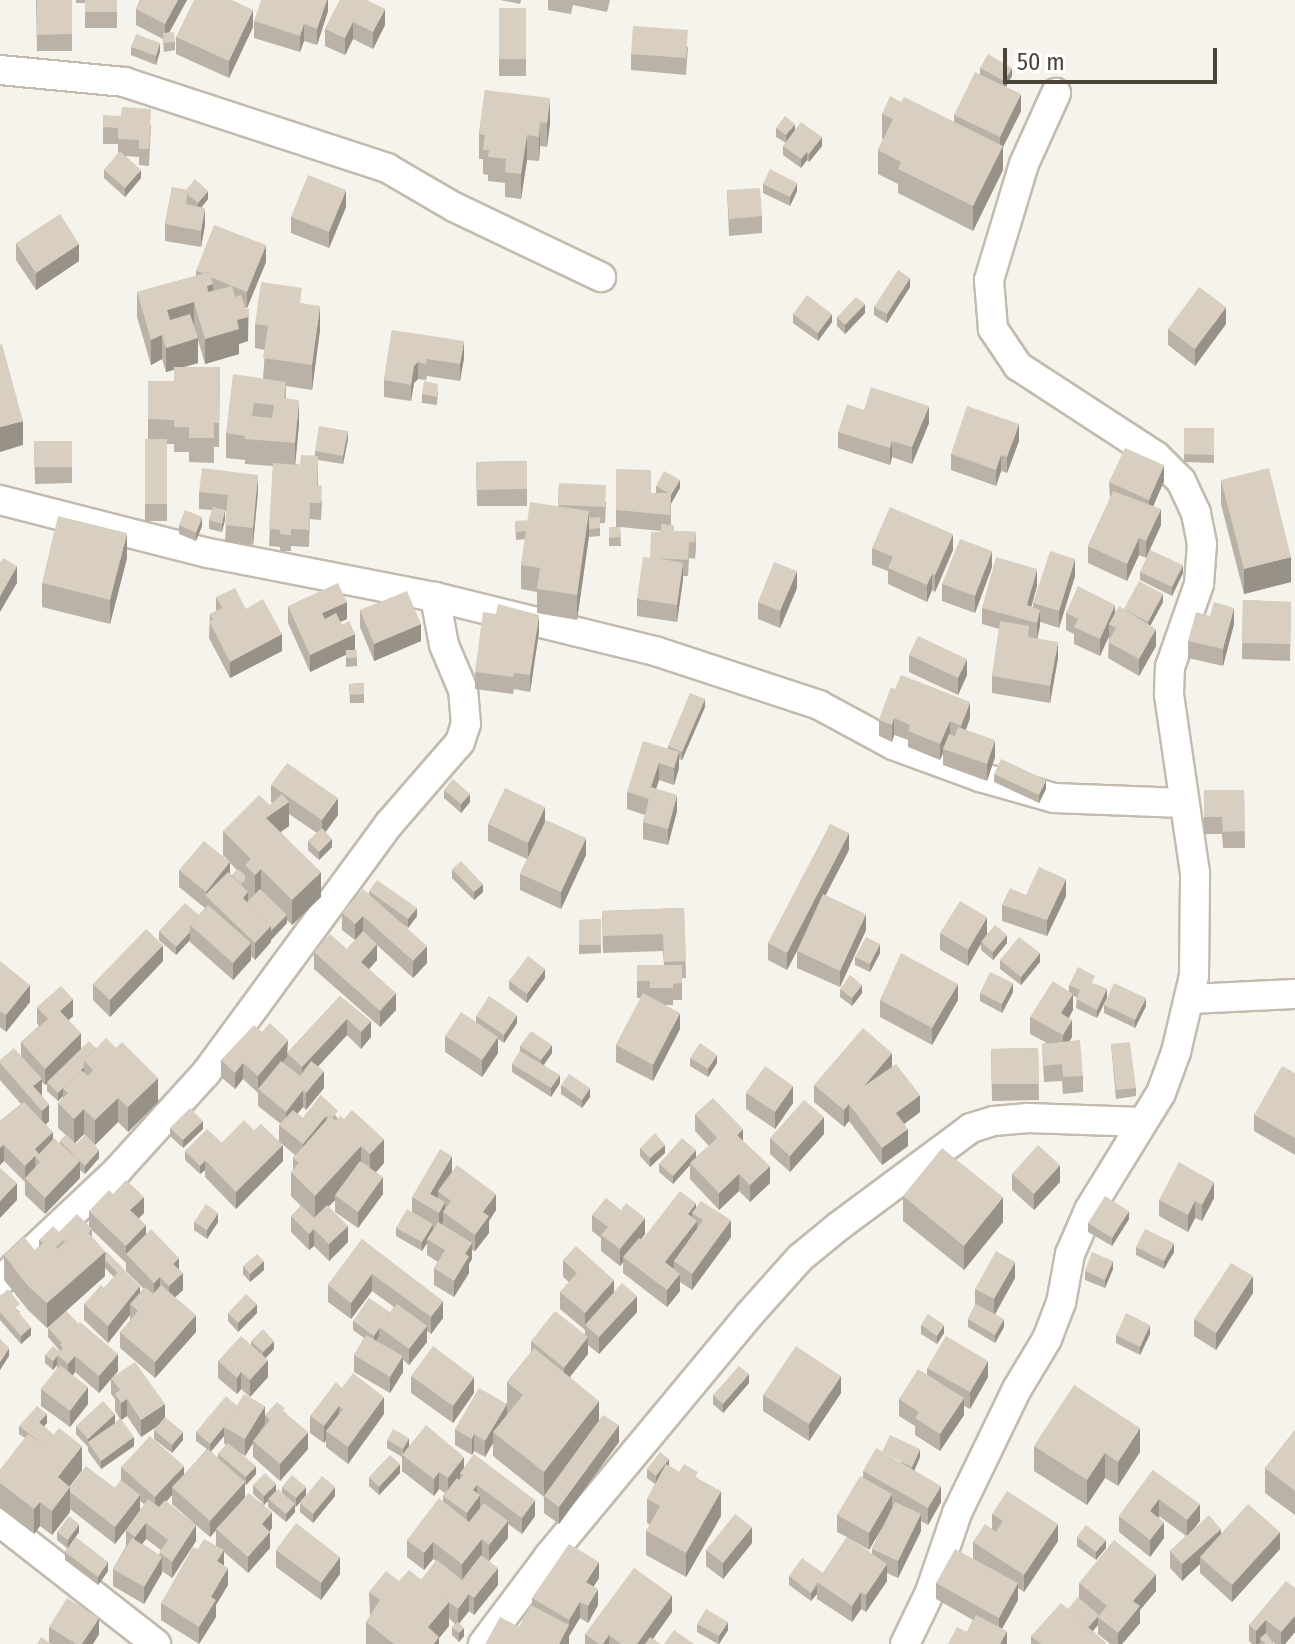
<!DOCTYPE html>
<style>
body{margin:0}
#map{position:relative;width:1295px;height:1644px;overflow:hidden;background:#f6f3ec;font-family:"Fira Sans Condensed",sans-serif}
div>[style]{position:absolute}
.roads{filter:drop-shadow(2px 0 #c2bbae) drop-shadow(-2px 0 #c2bbae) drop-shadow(0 2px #c2bbae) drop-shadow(0 -2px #c2bbae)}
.street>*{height:28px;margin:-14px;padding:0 14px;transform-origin:14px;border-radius:14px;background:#fff}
.wall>*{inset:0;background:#bab2a6}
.shaded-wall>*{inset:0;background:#979187}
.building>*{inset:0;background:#d8cfc1}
span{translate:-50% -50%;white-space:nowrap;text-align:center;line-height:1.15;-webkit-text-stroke:6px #fff;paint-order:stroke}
.scale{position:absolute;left:1003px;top:48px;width:214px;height:36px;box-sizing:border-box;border:4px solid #4b4439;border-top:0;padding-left:10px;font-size:24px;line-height:28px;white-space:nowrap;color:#4b4439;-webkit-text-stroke:6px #fff;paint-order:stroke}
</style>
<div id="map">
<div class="roads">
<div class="street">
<div style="left:0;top:70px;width:125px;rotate:5.5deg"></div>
<div style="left:124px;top:82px;width:277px;rotate:18.1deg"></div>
<div style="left:387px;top:168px;width:78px;rotate:30.2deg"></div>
<div style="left:454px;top:207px;width:163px;rotate:25.5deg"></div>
<div style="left:0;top:500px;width:215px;rotate:14.3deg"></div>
<div style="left:208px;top:553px;width:231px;rotate:11deg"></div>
<div style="left:435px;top:597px;width:227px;rotate:13.8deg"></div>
<div style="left:655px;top:651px;width:173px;rotate:18.2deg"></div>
<div style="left:819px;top:705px;width:84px;rotate:28.4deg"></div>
<div style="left:893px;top:745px;width:93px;rotate:20.2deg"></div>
<div style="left:980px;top:777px;width:77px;rotate:15.8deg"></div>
<div style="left:1054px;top:798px;width:129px;rotate:2.2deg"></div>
<div style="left:1189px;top:999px;width:106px;rotate:-2.7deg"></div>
<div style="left:0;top:1281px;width:161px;rotate:-43.2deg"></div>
<div style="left:117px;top:1171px;width:132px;rotate:-47.8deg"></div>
<div style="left:206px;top:1073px;width:309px;rotate:-53.7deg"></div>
<div style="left:389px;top:824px;width:108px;rotate:-49.1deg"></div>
<div style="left:460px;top:742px;width:19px;rotate:-72deg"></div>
<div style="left:466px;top:724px;width:34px;rotate:-95deg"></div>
<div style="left:463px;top:690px;width:49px;rotate:-112.9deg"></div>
<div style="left:444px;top:645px;width:49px;rotate:-100.6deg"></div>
<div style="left:0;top:1522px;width:198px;rotate:38deg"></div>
<div style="left:483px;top:1644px;width:110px;rotate:-53.1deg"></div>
<div style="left:549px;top:1556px;width:313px;rotate:-50.3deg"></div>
<div style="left:749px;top:1315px;width:76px;rotate:-48.2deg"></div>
<div style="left:800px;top:1258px;width:50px;rotate:-39.4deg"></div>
<div style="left:839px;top:1226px;width:164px;rotate:-36.6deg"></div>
<div style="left:971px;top:1128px;width:24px;rotate:-17deg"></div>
<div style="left:994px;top:1121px;width:34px;rotate:-5deg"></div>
<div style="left:1028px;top:1118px;width:114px;rotate:2deg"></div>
<div style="left:905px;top:1644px;width:58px;rotate:-64.3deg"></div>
<div style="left:930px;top:1592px;width:83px;rotate:-71.1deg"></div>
<div style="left:957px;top:1513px;width:138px;rotate:-64.2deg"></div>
<div style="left:1017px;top:1389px;width:58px;rotate:-59deg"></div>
<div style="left:1047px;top:1339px;width:39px;rotate:-69deg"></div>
<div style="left:1061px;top:1303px;width:50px;rotate:-79.6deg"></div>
<div style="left:1070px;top:1254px;width:48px;rotate:-66.6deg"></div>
<div style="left:1089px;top:1210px;width:137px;rotate:-58.4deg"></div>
<div style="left:1161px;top:1093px;width:44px;rotate:-69.9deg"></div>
<div style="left:1176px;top:1052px;width:78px;rotate:-76.7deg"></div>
<div style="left:1194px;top:976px;width:103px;rotate:-89.4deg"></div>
<div style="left:1195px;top:873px;width:181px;rotate:-98.3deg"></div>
<div style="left:1169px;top:694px;width:27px;rotate:-88deg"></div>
<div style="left:1170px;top:667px;width:88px;rotate:-70.7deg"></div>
<div style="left:1199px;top:584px;width:40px;rotate:-85.7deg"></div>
<div style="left:1202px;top:544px;width:32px;rotate:-101deg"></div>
<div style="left:1196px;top:513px;width:35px;rotate:-115deg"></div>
<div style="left:1181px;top:481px;width:35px;rotate:-135deg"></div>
<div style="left:1156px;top:456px;width:165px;rotate:-146.9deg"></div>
<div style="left:1018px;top:366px;width:45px;rotate:-124deg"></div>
<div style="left:993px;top:329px;width:49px;rotate:-94.7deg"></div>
<div style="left:989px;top:280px;width:121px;rotate:-73.2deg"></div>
<div style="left:1024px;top:164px;width:78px;rotate:-65.7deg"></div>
</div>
</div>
<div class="wall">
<div style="clip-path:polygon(36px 0,72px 0,72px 51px,37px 51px)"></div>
<div style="clip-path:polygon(76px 0,117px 0,117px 28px,85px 28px,85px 3px,76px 3px)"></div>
<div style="clip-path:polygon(140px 0,187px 0,169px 33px,175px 42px,175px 50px,164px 52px,163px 39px,136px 25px,136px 9px)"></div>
<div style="clip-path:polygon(328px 0,328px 11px,317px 45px,304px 41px,300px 52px,254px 38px,254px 21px)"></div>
<div style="clip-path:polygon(340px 0,385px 25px,373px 49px,353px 39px,345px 55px,325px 46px,325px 29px)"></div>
<div style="clip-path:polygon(500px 0,521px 0,520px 4px)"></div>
<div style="clip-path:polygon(548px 0,610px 0,607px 12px,573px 5px,571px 14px,548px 10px)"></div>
<div style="clip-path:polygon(499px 8px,526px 8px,526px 76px,499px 76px)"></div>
<div style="clip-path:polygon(253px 27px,229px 78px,176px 54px,176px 37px)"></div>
<div style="clip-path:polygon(131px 47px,160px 51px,156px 65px,131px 55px)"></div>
<div style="clip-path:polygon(688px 47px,686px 75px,631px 70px,631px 54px)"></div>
<div style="clip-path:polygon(980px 68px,1012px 76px,1006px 87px,1021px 111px,1003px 147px,1003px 170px,973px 231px,898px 193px,898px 184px,878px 174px,878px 150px,883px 139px,882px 138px,882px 114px,901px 102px,954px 122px,954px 115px,980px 74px)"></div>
<div style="clip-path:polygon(485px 90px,550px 123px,547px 147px,540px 146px,539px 161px,527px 160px,521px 199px,505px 197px,505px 183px,488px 181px,488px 175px,483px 174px,483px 159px,479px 159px,479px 134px)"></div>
<div style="clip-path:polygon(103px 115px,151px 125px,149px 166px,139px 165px,139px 157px,126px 156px,141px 178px,125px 197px,104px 178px,104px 170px,118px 154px,118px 144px,103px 144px)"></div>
<div style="clip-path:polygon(776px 128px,795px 131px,822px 146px,809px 162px,807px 160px,801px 168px,783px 155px,783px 146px,786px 143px,776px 137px)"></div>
<div style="clip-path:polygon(763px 184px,797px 191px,790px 206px,763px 193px)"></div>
<div style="clip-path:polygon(172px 187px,208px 199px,202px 207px,205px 225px,201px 247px,165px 241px,165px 224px)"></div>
<div style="clip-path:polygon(727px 190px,762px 216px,762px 233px,729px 236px)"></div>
<div style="clip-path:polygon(346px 207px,329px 248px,291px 233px,291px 217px)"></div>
<div style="clip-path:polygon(16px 243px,79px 261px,36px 290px,16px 260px)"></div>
<div style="clip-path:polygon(266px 262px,247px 308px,245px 308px,245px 309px,249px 309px,248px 341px,239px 344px,239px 354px,205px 364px,198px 340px,198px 363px,184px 367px,220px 367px,219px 447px,214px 447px,214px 463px,189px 462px,189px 452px,174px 452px,174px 444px,167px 444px,167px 521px,145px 521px,145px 439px,148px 439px,148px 419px,174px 381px,174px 370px,166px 372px,162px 359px,151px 365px,137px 317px,137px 292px,196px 276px,196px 271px)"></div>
<div style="clip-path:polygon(910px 287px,887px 323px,874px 315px,874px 307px)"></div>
<div style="clip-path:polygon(302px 303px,320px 330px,312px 390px,286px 386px,286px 398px,299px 424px,295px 464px,300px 465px,315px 455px,315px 451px,348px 439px,343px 464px,318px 460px,318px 485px,322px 502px,321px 520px,310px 519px,309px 547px,291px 546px,291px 551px,280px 551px,280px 547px,269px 546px,273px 466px,245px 464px,245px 460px,226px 458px,226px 433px,263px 379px,265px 350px,255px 348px,255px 324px)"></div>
<div style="clip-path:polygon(865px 313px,845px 334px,837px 326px,837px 317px)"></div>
<div style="clip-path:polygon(793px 314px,832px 322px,818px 341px,793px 323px)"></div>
<div style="clip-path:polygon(1226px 324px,1195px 366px,1168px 345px,1168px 329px)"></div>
<div style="clip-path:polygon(392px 330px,464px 358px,460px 381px,427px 376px,426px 380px,418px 379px,414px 383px,411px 401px,384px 397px,384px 380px)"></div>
<div style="clip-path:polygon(438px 392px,437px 405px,422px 403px,422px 394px)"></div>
<div style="clip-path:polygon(864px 410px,929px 423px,912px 464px,892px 457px,890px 465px,838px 448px,838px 432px)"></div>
<div style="clip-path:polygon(1214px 428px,1214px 463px,1184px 462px,1184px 454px)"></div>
<div style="clip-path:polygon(34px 441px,72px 441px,72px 483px,35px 484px)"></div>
<div style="clip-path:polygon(1019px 441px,1007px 473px,1001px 471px,996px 486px,951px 470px,951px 454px)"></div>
<div style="clip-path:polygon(527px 461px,527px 506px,477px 506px,476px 462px)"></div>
<div style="clip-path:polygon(616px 469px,651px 493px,656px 493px,656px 486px,680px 488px,671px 503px,671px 525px,674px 531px,696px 532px,696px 549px,695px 559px,689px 558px,688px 576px,683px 576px,677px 622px,637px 616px,637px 599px,650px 558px,661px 531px,620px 527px,621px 546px,609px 546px,609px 527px,616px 527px)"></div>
<div style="clip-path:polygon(1221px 480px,1291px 582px,1244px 594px,1221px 504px)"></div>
<div style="clip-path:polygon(1164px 481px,1153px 506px,1161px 525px,1146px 558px,1139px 555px,1127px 581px,1088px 563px,1088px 546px,1110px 499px,1109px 482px)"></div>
<div style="clip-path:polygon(559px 483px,606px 502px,605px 523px,600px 523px,600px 536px,589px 537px,589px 526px,589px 536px,577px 620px,537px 613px,537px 592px,521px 589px,521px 565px,525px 539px,516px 540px,515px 521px,527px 525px,558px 507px)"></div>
<div style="clip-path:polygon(258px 491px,253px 545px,225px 542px,227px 511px,225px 511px,225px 519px,222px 532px,209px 529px,209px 520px,212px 510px,199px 509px,199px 492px)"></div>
<div style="clip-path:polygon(179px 525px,202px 526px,196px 541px,179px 534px)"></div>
<div style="clip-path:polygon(872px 548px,953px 550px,935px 592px,932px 590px,927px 602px,888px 584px,888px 571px,872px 565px)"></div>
<div style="clip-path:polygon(127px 558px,110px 624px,42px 607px,42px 583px)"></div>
<div style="clip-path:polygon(992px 567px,975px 613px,942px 601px,942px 584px)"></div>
<div style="clip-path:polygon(1140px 572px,1183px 573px,1172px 596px,1140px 580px)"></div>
<div style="clip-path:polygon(1075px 576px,1059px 628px,1040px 622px,1037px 638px,1058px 658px,1050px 703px,992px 693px,992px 676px,999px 629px,982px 624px,982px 608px,1037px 586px,1031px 607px,1033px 607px,1033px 603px)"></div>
<div style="clip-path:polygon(797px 588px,780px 628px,758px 619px,758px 602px)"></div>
<div style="clip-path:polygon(216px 597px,246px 609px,282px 651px,230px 678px,209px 638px,210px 614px,216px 611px)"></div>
<div style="clip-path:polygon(1243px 600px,1291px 602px,1290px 661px,1242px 659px)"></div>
<div style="clip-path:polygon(1163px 602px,1150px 626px,1156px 646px,1139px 676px,1108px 658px,1109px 636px,1100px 656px,1074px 644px,1074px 634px,1066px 630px,1066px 613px,1115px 612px,1124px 609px)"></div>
<div style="clip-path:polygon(288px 606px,347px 619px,340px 622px,355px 650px,357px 650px,357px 666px,346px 667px,346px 655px,310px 672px,288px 623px)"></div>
<div style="clip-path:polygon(360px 610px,421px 641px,374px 661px,360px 627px)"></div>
<div style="clip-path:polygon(496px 614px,539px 632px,530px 692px,514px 689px,513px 694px,475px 689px,475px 672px)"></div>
<div style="clip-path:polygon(1234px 624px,1223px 666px,1188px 658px,1188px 641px)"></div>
<div style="clip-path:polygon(909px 655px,967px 675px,958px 695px,909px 672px)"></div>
<div style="clip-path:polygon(364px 683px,364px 703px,350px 703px,349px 684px)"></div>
<div style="clip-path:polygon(891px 688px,970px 718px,966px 730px,995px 757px,987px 781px,943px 765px,943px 753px,940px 760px,908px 747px,908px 740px,894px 735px,892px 742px,879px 736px,879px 720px)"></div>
<div style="clip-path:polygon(705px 707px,682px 760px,679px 759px,679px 768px,674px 785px,659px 780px,656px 789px,677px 811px,668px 845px,643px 839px,643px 822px,645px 815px,627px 809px,627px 792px,668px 748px,668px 746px)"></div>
<div style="clip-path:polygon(994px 774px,1046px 789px,1039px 803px,994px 782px)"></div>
<div style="clip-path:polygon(evenodd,271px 785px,338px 815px,325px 832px,332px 847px,319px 860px,308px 850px,308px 841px,317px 833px,289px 814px,289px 826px,281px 832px,321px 897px,292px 925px,287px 920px,287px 923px,271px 940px,271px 942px,255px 960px,251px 956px,251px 960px,233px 980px,190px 942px,190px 940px,176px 955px,159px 940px,159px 931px,199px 915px,205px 908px,179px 887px,179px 870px,228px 860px,223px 855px,223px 831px,270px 805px,273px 803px,271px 802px,271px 785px,230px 863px,237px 870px,232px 875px,230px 874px,230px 863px)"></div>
<div style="clip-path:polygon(444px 790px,470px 802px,461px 813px,444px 798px)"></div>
<div style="clip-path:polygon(1204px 790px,1244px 790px,1245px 848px,1223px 848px,1222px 834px,1204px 834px)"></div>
<div style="clip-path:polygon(545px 822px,586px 855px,561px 909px,520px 890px,520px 874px,527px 859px,488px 841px,488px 824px)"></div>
<div style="clip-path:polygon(849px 850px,825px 895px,866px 930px,840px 987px,797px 968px,797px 951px,787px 970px,768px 960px,768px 943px)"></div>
<div style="clip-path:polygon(452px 869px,483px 892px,474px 900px,452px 878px)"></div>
<div style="clip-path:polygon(369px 891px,417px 916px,408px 928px,397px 920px,427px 963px,413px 978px,377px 945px,377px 960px,369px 969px,396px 1010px,380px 1027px,314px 969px,314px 952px,347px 949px,355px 940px,342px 930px,342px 913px,369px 894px)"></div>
<div style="clip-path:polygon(1026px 895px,1066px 896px,1047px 936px,1002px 921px,1002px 905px)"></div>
<div style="clip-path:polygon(684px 908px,686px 978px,682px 978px,682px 1000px,673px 1000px,673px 1005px,666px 1005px,680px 1029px,653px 1081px,616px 1062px,616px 1045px,641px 998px,637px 998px,637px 965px,664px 965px,663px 951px,603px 953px,602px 911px)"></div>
<div style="clip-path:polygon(601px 919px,601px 953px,579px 954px,579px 920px)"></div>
<div style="clip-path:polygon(940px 933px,987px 933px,1007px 943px,993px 960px,981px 950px,981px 944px,968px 966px,940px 950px)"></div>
<div style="clip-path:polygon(880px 953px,870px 972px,855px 965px,855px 957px)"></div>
<div style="clip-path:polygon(1000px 960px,1040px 962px,1021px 985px,1000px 969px)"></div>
<div style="clip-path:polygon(0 961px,30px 1002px,6px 1032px,0 1027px)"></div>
<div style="clip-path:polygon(163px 961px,110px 1017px,93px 1000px,93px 984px)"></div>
<div style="clip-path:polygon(545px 978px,527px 1003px,509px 989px,509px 981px)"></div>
<div style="clip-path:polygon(1095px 984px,1107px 989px,1097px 1018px,1076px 1008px,1077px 997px,1073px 996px,1073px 1010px,1069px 1018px,1072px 1037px,1069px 1041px,1083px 1076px,1083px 1092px,1063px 1094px,1062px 1081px,1044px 1082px,1042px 1044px,1047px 1043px,1030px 1034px,1030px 1017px,1069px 991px,1069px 985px)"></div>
<div style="clip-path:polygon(840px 989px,862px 993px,852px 1006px,840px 997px)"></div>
<div style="clip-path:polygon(1013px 992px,1002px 1013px,980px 1001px,980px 993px)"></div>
<div style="clip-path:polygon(340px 996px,371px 1037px,361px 1049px,347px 1035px,318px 1066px,324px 1088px,306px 1110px,303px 1107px,297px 1113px,303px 1118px,321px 1095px,338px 1119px,384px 1163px,376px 1172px,383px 1194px,358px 1228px,335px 1212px,335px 1200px,328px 1207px,348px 1242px,329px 1261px,314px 1246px,309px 1250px,291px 1232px,291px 1216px,301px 1206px,291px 1196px,291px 1172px,293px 1170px,293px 1158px,295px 1155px,282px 1144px,283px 1161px,236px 1209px,205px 1177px,205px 1170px,200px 1174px,185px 1160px,185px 1151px,222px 1143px,254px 1130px,279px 1141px,279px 1125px,281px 1124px,258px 1106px,258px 1093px,243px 1079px,235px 1089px,221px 1077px,221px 1060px,288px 1052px)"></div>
<div style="clip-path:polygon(880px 1000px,958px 1000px,932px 1045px,880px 1017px)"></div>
<div style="clip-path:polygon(1104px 1005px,1146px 1006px,1135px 1028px,1104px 1013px)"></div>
<div style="clip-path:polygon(evenodd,37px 1007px,73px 1016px,69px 1020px,81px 1049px,96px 1048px,158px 1102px,128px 1132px,118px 1122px,95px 1145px,84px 1134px,75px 1143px,99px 1158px,85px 1174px,80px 1170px,80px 1178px,45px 1214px,25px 1195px,25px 1182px,4px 1161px,0 1165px,0 1121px,21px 1104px,0 1080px,0 1060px,21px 1056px,21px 1042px,39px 1026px,37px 1023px,37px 1007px,42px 1082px,45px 1085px,47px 1084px,47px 1091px,58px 1101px,63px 1096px,63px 1098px,58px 1103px,58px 1128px,66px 1135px,60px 1141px,60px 1144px,53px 1139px,46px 1124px,49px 1121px,42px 1096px,42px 1082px)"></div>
<div style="clip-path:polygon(476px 1016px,517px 1023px,504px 1043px,498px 1039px,498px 1053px,482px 1077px,445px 1052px,445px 1036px,476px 1022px)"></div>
<div style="clip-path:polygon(1111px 1044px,1136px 1088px,1136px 1096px,1116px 1099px)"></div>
<div style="clip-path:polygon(520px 1046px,552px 1053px,544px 1065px,560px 1083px,551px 1097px,512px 1072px,512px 1064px,520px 1051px)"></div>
<div style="clip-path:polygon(1038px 1048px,1039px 1100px,992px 1101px,991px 1049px)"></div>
<div style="clip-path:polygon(690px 1058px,717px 1063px,708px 1077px,690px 1066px)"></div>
<div style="clip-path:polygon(1295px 1073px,1295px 1155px,1254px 1131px,1254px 1115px)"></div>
<div style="clip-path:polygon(561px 1085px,590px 1097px,582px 1108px,561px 1094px)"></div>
<div style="clip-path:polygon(814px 1085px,920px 1112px,904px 1124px,908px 1146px,882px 1165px,849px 1121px,844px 1127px,814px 1102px)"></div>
<div style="clip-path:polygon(746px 1093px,793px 1103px,775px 1129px,746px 1109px)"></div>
<div style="clip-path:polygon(695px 1114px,743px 1141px,770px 1183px,750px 1202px,739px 1191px,719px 1210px,690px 1179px,690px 1165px,673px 1184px,659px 1172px,659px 1164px,696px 1157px,709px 1146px,695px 1131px)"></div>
<div style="clip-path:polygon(170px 1128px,203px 1129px,183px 1148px,170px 1136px)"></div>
<div style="clip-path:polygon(824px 1134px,790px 1172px,770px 1154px,770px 1138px)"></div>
<div style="clip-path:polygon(640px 1148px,665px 1153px,650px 1167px,640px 1156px)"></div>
<div style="clip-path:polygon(452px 1171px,496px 1210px,489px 1221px,489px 1233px,475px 1251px,472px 1250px,472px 1259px,469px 1264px,469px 1273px,454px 1297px,434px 1285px,434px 1268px,438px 1262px,427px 1255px,427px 1243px,422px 1251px,396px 1236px,396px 1228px,412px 1212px,412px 1197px)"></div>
<div style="clip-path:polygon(1012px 1174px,1060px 1182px,1034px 1210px,1012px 1190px)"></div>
<div style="clip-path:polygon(evenodd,113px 1194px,144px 1213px,139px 1218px,146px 1235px,179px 1270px,183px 1290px,175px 1297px,196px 1332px,155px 1378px,120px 1348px,120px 1332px,130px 1321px,130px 1315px,108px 1343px,84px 1320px,84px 1304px,104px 1288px,114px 1277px,105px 1268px,105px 1276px,66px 1311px,118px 1371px,114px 1376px,165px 1418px,183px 1440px,172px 1453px,154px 1439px,154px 1430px,159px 1425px,141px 1437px,127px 1416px,121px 1420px,134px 1446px,101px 1469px,88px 1451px,88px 1447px,76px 1434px,76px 1426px,115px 1423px,120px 1419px,115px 1411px,115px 1399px,111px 1394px,111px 1379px,99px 1393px,75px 1372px,73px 1375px,88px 1404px,70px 1427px,41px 1406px,41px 1389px,57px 1369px,57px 1365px,53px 1370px,45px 1363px,45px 1355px,60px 1351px,48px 1337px,48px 1328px,61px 1315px,47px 1328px,28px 1310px,4px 1280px,4px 1255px,35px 1250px,39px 1246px,39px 1240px,59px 1232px,89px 1227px,89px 1211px,113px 1194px,92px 1230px,126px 1263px,126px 1271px,144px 1289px,140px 1292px,92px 1237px,92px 1230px)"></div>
<div style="clip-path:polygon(903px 1196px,1003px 1222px,964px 1270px,903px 1221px)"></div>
<div style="clip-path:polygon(1214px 1198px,1202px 1221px,1195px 1218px,1188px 1232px,1159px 1216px,1159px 1200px)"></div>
<div style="clip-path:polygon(696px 1208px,731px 1237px,692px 1290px,680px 1282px,680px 1291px,667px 1307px,623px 1273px,623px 1262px,620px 1266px,601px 1251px,601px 1238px,592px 1231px,592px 1215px,645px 1234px,641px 1240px,642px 1240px)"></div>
<div style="clip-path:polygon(1129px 1219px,1112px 1246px,1088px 1232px,1088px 1223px)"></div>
<div style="clip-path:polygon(194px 1222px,218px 1222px,207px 1239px,194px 1230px)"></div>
<div style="clip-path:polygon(362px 1239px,443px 1318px,431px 1334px,427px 1331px,427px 1342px,409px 1365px,403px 1360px,403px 1372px,390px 1393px,354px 1372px,354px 1355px,364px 1338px,353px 1330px,353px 1321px,390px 1313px,394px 1307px,372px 1291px,351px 1319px,328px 1302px,328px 1285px)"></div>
<div style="clip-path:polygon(1136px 1247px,1174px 1252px,1164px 1269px,1136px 1255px)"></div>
<div style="clip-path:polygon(563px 1260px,614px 1292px,637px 1312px,599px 1354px,588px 1345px,588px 1354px,570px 1377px,599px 1420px,619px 1442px,559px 1524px,544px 1513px,544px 1497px,493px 1456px,493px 1443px,485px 1457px,474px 1451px,472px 1455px,455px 1445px,455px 1429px,507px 1403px,507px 1382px,531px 1352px,531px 1341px,585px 1334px,585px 1330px,560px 1309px,560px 1292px,569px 1282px,563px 1277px)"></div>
<div style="clip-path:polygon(243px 1266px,264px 1270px,250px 1282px,243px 1274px)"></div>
<div style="clip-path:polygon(1113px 1269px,1105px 1288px,1085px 1280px,1085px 1271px)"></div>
<div style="clip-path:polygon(1015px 1278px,995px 1314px,1004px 1327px,995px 1343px,968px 1327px,968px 1319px,975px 1305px,975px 1289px)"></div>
<div style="clip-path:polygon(1253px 1293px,1216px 1350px,1194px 1336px,1194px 1319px)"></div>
<div style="clip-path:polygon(0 1296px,20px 1312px,19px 1313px,31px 1335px,21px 1344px,0 1320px)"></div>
<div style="clip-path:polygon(228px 1313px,257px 1313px,238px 1332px,228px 1321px)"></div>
<div style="clip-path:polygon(921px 1325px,944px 1333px,937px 1344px,921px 1334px)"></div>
<div style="clip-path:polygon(1150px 1334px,1140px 1355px,1116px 1343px,1116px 1335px)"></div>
<div style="clip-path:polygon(251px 1341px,274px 1349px,265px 1358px,268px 1377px,250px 1397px,241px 1389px,237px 1394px,218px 1378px,218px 1361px,251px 1346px)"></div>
<div style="clip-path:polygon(927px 1368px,988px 1377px,970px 1409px,964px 1406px,964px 1415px,940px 1451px,915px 1435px,915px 1426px,899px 1416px,899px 1399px,927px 1375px)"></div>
<div style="clip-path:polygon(411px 1376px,474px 1393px,453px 1423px,411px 1393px)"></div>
<div style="clip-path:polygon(749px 1383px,723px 1413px,713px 1404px,713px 1395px)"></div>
<div style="clip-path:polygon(342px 1388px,384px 1414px,348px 1464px,326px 1447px,326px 1440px,324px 1443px,310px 1433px,310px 1416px)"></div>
<div style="clip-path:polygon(841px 1393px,809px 1441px,763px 1411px,763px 1395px)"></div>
<div style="clip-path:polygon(evenodd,237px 1406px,265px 1415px,285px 1412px,308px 1449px,280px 1481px,253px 1457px,253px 1443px,245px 1456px,240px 1453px,256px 1474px,246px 1485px,245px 1484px,245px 1498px,264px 1504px,253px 1494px,253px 1485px,282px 1493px,282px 1487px,306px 1495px,296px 1507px,295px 1506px,295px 1512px,286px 1522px,268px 1507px,268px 1500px,264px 1505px,272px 1528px,270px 1531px,270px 1548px,248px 1573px,224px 1552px,224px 1565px,228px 1585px,216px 1605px,216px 1617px,199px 1644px,161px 1620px,161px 1603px,198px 1549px,216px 1546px,216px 1530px,210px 1537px,196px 1525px,196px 1541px,172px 1578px,162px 1571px,162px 1573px,144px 1604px,113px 1586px,113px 1569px,126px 1546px,126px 1530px,115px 1544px,70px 1509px,70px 1512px,52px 1535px,40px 1526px,34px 1534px,0 1508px,0 1470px,25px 1438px,19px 1434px,19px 1426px,47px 1423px,44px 1426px,82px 1470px,69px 1487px,115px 1488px,121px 1480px,121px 1467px,184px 1475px,207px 1449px,196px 1441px,196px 1432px,237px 1406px,224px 1436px,224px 1443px,226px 1445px,218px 1454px,218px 1458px,211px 1452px,224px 1436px,237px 1406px,172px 1495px,172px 1504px,194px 1523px,166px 1502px,172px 1495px,237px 1406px,140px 1501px,145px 1505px,140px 1510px,140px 1501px,237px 1406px,146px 1539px,161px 1550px,159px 1555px,142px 1544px,146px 1539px)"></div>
<div style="clip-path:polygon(1295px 1430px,1295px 1515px,1265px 1493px,1265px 1468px)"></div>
<div style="clip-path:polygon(387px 1440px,409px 1446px,464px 1467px,535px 1516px,522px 1534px,508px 1524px,508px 1538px,489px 1561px,498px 1585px,474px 1615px,469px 1611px,459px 1623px,464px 1636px,459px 1642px,452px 1635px,452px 1627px,455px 1624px,449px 1618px,449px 1626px,439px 1638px,439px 1644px,366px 1644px,366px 1622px,370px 1616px,369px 1592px,399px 1581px,421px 1580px,436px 1561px,433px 1559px,424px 1570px,407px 1557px,407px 1540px,443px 1502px,443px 1496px,445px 1493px,439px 1489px,434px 1496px,402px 1471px,402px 1457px,387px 1448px)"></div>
<div style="clip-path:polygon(1034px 1446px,1140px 1452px,1118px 1486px,1105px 1478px,1087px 1505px,1034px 1471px)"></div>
<div style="clip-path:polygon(evenodd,920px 1457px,914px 1470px,941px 1502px,928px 1525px,921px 1521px,921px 1531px,898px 1578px,887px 1573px,887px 1581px,866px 1612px,861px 1609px,852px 1622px,817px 1599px,817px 1594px,811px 1601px,789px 1585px,789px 1576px,823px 1573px,847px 1537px,837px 1532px,837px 1515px,863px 1477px,863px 1471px,920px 1457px,884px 1524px,872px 1549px,872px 1554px,847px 1537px,869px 1550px,884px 1524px)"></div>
<div style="clip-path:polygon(669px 1466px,679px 1472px,698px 1478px,721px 1516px,686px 1577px,646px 1555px,646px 1531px,650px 1525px,647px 1523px,647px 1499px,655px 1484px,647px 1478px,647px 1469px)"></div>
<div style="clip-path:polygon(1153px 1470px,1200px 1521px,1191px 1532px,1221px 1533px,1280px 1549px,1232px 1602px,1200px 1573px,1200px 1564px,1182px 1581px,1170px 1568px,1170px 1551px,1186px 1536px,1159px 1516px,1164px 1538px,1150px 1557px,1119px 1532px,1119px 1516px)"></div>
<div style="clip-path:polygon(400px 1473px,379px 1495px,369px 1486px,369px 1477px)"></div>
<div style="clip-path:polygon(335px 1496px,313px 1523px,300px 1512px,300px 1503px)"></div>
<div style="clip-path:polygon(992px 1514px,1058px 1541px,1024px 1592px,1018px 1588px,1018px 1600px,1002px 1629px,1007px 1644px,967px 1632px,973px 1620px,936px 1599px,936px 1583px,973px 1559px,973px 1542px,992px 1529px)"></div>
<div style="clip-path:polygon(57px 1532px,79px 1532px,69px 1546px,108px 1571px,98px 1585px,65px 1560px,65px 1552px,67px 1548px,57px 1540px)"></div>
<div style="clip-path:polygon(1077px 1537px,1106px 1548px,1096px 1560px,1077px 1546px)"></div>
<div style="clip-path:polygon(752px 1543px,723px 1579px,706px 1566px,706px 1550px)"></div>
<div style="clip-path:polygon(276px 1550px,340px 1574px,321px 1600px,276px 1567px)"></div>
<div style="clip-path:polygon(599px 1578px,594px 1586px,598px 1605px,588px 1623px,580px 1618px,569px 1636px,569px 1644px,519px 1627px,532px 1606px,532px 1598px)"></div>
<div style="clip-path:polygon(1079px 1583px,1156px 1591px,1140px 1610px,1140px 1623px,1122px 1644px,1110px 1644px,1098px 1634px,1098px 1625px,1093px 1631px,1106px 1644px,1031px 1644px,1031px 1636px,1068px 1609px,1079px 1598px)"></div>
<div style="clip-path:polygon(1295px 1588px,1295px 1632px,1285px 1644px,1275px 1644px,1273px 1642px,1273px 1644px,1252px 1644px,1249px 1641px,1249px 1625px)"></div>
<div style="clip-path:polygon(672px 1612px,653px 1639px,660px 1644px,585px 1644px,585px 1634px)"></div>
<div style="clip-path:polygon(697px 1624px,728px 1630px,719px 1644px,718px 1644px,697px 1632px)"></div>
<div style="clip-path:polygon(49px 1627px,99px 1634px,93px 1644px,37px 1644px,49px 1642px)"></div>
</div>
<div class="shaded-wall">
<div style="clip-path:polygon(178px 0,187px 0,165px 40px,165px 24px)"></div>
<div style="clip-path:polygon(327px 0,328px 0,328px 11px,317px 45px,317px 29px)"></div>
<div style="clip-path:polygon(385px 9px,385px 25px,373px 49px,373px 32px)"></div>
<div style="clip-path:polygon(253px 10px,253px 27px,229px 78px,229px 61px)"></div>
<div style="clip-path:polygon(353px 22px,353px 39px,345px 55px,345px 38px)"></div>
<div style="clip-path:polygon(304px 24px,304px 41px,300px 52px,300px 36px)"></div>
<div style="clip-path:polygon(160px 43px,160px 51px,156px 65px,156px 56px)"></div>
<div style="clip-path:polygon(1012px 68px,1012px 76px,1004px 90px,1004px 81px)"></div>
<div style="clip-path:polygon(1021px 94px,1021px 111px,1003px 147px,1003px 170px,973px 231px,973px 206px,1000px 152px,1000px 137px)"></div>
<div style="clip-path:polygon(550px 98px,550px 123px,547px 147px,547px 123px)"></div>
<div style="clip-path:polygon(540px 122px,540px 146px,539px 161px,539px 137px)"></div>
<div style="clip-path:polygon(795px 124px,795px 132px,786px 144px,786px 135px)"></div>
<div style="clip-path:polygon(527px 135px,527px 160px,521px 199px,521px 174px)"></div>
<div style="clip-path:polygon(822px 137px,822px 146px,809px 162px,809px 154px)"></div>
<div style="clip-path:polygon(807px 152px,807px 160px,801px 168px,801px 159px)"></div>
<div style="clip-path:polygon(141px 170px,141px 178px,125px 197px,125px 188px)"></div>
<div style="clip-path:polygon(797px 183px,797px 191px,790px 206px,790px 197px)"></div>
<div style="clip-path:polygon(346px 190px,346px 207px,329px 248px,329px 232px)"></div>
<div style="clip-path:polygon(208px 191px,208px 199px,198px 211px,198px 203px)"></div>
<div style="clip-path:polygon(205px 208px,205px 225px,201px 247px,201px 231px)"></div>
<div style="clip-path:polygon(79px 244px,79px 261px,36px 290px,36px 273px)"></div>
<div style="clip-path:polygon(266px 245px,266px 262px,247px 308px,247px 292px)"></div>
<div style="clip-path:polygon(910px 278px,910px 287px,887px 323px,887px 314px)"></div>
<div style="clip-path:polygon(213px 284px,213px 309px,207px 286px)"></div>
<div style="clip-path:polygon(194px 302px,194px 327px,167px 335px,167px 310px)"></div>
<div style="clip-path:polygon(865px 304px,865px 313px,845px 334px,845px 325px)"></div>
<div style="clip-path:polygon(320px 306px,320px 330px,312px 390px,312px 365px)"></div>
<div style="clip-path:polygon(1226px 307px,1226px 324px,1195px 366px,1195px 349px)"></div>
<div style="clip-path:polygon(832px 314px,832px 322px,818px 341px,818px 333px)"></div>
<div style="clip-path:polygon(248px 317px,248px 341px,239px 344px,239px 354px,205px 364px,205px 339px,237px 320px)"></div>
<div style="clip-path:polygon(162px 335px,162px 359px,151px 365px,151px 340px)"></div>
<div style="clip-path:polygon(198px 338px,198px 363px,166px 372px,166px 348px)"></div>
<div style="clip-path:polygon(464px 341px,464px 358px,460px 381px,460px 364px)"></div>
<div style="clip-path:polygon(418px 362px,418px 379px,414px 383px,411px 401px,411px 385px,414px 366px)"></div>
<div style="clip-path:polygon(299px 400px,299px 424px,295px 467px,295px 443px)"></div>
<div style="clip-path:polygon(929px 406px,929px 423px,912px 464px,912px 447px)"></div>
<div style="clip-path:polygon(23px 421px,23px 445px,0 452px,0 427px)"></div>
<div style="clip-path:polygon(1019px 424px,1019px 441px,1007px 473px,1007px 457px)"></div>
<div style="clip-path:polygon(348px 431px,348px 439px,343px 464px,343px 456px)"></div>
<div style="clip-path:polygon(892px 441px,892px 457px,890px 465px,890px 448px)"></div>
<div style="clip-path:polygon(1001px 455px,1001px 471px,996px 486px,996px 470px)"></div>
<div style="clip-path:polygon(1164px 465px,1164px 481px,1149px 516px,1149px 500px)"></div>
<div style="clip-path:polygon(258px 475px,258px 491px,253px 545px,253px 528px)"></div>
<div style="clip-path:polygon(680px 480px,680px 488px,671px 504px,671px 495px)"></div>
<div style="clip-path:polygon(1161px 509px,1161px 525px,1146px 558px,1146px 541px)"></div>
<div style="clip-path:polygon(225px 510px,225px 519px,222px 532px,222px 524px)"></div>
<div style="clip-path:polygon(589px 511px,589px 536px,577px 620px,577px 595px)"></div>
<div style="clip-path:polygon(202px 517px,202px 526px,196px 541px,196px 533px)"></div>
<div style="clip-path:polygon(127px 533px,127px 558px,110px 624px,110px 600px)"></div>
<div style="clip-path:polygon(953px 534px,953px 550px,935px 592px,935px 575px)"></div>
<div style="clip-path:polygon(1139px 538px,1139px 555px,1127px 581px,1127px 564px)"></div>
<div style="clip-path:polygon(992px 551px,992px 567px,975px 613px,975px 596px)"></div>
<div style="clip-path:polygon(1291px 557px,1291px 582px,1244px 594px,1244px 569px)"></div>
<div style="clip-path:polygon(1075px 559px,1075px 576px,1059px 628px,1059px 611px)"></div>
<div style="clip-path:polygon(683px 563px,683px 580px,677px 622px,677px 605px)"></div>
<div style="clip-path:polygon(1183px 565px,1183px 573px,1172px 596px,1172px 587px)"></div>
<div style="clip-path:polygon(17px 566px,17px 583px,0 612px,0 596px)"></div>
<div style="clip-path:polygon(1037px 569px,1037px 586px,1027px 622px,1027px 605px)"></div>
<div style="clip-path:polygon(797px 571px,797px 588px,780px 628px,780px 611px)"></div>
<div style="clip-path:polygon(932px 574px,932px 590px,927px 602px,927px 585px)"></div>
<div style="clip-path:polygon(1163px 594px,1163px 602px,1148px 630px,1148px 622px)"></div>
<div style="clip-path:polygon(347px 602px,347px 619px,322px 630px,322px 613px)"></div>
<div style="clip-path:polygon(1115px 605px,1115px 621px,1109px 624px,1109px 636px,1100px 656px,1100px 639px)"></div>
<div style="clip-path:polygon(1234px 608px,1234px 624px,1223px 666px,1223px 649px)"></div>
<div style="clip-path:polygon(1040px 610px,1040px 626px,1037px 640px,1037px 623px)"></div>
<div style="clip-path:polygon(539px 615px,539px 632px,530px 692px,530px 675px)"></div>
<div style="clip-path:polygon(421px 624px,421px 641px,374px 661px,374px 644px)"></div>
<div style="clip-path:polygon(1156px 629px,1156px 646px,1139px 676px,1139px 659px)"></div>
<div style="clip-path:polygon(282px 634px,282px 651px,230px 678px,230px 662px)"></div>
<div style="clip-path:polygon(355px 634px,355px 650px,310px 672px,310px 655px)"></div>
<div style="clip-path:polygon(1058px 642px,1058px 658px,1050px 703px,1050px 686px)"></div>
<div style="clip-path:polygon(967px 659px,967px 675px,958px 695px,958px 678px)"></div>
<div style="clip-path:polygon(705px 699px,705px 707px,682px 760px,682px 752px)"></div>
<div style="clip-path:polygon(970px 702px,970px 718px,961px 742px,961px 726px)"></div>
<div style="clip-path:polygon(894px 718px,894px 735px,892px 742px,892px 725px)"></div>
<div style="clip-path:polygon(950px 721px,950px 738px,943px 749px,943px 753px,940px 760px,940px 744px)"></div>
<div style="clip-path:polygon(995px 740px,995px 757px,987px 781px,987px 764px)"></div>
<div style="clip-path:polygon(679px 752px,679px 768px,674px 785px,674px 768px)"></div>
<div style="clip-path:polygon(659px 763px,659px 780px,651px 804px,651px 787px)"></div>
<div style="clip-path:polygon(1046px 780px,1046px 789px,1039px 803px,1039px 795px)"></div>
<div style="clip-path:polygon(470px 794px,470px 802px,461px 813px,461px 804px)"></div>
<div style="clip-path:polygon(677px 795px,677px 811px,668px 845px,668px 829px)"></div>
<div style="clip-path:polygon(338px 798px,338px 815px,322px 837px,322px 820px)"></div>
<div style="clip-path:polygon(289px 802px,289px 826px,266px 842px,266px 818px)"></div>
<div style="clip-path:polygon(545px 807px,545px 823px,528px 860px,528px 843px)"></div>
<div style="clip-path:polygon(849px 833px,849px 850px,787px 970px,787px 953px)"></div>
<div style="clip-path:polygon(586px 838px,586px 855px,561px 909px,561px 892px)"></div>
<div style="clip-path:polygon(332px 839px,332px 847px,319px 860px,319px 852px)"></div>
<div style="clip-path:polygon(230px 862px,230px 879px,206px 895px,206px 892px)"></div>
<div style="clip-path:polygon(261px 869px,261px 894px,255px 900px,255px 875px)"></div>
<div style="clip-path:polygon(321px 872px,321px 897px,292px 925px,292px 900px)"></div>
<div style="clip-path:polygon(1066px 879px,1066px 896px,1047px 936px,1047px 920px)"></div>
<div style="clip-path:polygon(483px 884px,483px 892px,474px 900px,474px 892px)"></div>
<div style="clip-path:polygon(248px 892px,248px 908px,243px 898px)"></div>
<div style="clip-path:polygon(417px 908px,417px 916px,408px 928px,408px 919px)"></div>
<div style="clip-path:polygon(866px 914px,866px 930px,840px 987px,840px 971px)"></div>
<div style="clip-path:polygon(287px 915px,287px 923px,271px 940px,271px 942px,255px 960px,255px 943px,271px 926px)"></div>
<div style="clip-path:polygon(363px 916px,363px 933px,355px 941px,355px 924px)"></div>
<div style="clip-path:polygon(987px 917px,987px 933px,968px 966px,968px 950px)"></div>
<div style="clip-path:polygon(190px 932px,190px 940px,176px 955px,176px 947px)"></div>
<div style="clip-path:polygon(1007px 935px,1007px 943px,993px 960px,993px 952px)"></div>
<div style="clip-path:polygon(251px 943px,251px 960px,233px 980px,233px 963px)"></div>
<div style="clip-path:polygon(377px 944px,377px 960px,361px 978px,361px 962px)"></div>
<div style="clip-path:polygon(880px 944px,880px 953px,870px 972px,870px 964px)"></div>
<div style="clip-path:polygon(163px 945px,163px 961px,110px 1017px,110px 1000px)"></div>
<div style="clip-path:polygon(427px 946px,427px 963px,413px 978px,413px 961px)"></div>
<div style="clip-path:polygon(1040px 953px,1040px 962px,1021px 985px,1021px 977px)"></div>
<div style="clip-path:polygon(545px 969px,545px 978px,527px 1003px,527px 994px)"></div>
<div style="clip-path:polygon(1013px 983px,1013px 992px,1002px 1013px,1002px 1004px)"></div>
<div style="clip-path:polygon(958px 984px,958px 1000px,932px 1045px,932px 1028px)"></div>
<div style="clip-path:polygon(30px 985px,30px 1002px,6px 1032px,6px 1015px)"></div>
<div style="clip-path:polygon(862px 985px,862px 993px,852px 1006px,852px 998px)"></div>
<div style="clip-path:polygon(1107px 989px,1107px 998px,1097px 1018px,1097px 1010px)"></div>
<div style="clip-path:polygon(396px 993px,396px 1010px,380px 1027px,380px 1011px)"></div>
<div style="clip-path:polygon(1073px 994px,1073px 1010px,1061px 1030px,1061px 1013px)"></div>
<div style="clip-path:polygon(1146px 998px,1146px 1006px,1135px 1028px,1135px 1020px)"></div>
<div style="clip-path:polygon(73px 999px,73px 1016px,60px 1027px,60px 1011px)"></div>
<div style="clip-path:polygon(680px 1013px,680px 1029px,653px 1081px,653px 1065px)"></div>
<div style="clip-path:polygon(517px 1015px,517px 1023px,504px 1043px,504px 1035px)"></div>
<div style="clip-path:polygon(347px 1019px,347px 1035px,302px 1084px,302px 1067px)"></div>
<div style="clip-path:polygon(1072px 1020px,1072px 1037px,1063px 1052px,1063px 1035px)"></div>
<div style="clip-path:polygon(371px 1021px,371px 1037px,361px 1049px,361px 1032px)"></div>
<div style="clip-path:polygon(81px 1033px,81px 1050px,45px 1085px,45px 1069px)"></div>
<div style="clip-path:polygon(498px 1037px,498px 1053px,482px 1077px,482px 1060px)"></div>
<div style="clip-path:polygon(288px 1040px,287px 1057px,260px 1091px,258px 1089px,258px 1093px,258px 1076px)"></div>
<div style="clip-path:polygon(552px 1045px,552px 1053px,541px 1068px,541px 1060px)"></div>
<div style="clip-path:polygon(892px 1053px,892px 1069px,863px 1087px)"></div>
<div style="clip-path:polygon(717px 1055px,717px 1063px,708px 1077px,708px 1069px)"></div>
<div style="clip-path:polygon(243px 1063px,243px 1079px,235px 1089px,235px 1073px)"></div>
<div style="clip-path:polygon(84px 1067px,84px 1075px,63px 1088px,63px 1096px,58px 1101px,58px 1093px)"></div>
<div style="clip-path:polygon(324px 1071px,324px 1088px,306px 1110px,306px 1093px)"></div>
<div style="clip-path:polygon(560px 1075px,560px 1083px,551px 1097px,551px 1088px)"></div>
<div style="clip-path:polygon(158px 1078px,158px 1102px,128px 1132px,128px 1107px)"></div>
<div style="clip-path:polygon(42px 1079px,42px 1095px,33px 1086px)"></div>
<div style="clip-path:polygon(793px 1086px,793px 1103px,775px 1129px,775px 1112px)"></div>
<div style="clip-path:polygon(590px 1088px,590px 1097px,582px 1108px,582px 1100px)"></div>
<div style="clip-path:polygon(303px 1090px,303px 1107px,286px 1128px,286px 1112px)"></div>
<div style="clip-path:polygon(920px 1095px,920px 1112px,896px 1130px,896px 1113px)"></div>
<div style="clip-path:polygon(118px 1098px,118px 1122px,95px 1145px,95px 1120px)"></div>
<div style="clip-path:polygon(49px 1104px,49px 1121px,42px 1128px,42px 1111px)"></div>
<div style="clip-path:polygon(849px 1104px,849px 1121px,844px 1127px,844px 1110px)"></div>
<div style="clip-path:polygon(84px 1109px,84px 1134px,74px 1144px,74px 1119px)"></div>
<div style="clip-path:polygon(326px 1116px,326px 1132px,303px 1161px,303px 1144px)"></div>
<div style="clip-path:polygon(824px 1117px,824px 1134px,790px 1172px,790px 1156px)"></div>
<div style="clip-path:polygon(203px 1121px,203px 1129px,183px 1148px,183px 1140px)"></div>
<div style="clip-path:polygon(743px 1129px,743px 1146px,737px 1135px)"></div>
<div style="clip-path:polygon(908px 1129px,908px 1146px,882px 1165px,882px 1148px)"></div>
<div style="clip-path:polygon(53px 1132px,53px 1148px,35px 1156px,35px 1173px,25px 1179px,25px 1166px,35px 1149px)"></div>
<div style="clip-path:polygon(384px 1139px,384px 1163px,370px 1179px,370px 1154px)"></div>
<div style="clip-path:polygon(4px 1145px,4px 1161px,0 1165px,0 1148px)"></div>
<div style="clip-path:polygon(283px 1145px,283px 1161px,236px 1209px,236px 1192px)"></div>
<div style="clip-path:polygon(665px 1145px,665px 1153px,650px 1167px,650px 1158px)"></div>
<div style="clip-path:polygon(361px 1146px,361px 1171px,335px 1195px,335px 1200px,315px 1221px,315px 1196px)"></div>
<div style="clip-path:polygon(99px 1150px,99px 1158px,85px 1174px,85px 1166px)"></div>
<div style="clip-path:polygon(696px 1150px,696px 1159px,690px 1163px,690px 1165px,673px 1184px,673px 1176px)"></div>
<div style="clip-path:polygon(452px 1156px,452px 1173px,438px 1191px,438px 1198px,430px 1194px)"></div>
<div style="clip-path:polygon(80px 1161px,80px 1178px,45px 1214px,45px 1198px)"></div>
<div style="clip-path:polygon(205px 1161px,205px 1170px,200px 1174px,200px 1166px)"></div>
<div style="clip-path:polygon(1060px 1165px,1060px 1182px,1034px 1210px,1034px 1194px)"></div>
<div style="clip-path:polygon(770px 1166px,770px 1183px,750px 1202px,750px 1185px)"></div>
<div style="clip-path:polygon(739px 1174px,739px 1191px,719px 1210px,719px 1193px)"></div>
<div style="clip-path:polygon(383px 1177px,383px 1194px,358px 1228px,358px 1212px)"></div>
<div style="clip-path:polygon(1214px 1182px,1214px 1198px,1202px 1221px,1202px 1205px)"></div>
<div style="clip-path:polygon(17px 1183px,17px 1200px,0 1218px,0 1201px)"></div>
<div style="clip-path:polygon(496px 1194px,496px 1210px,489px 1221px,489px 1233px,475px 1251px,475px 1235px,483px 1212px)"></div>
<div style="clip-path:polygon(144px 1197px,144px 1213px,130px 1227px,130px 1210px)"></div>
<div style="clip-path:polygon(1003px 1197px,1003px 1222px,964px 1270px,964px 1246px)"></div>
<div style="clip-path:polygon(1195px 1201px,1195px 1218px,1188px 1232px,1188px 1215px)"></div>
<div style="clip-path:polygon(445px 1202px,445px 1213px,443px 1212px,443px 1222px,439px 1229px,439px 1213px)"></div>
<div style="clip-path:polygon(696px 1203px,696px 1215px,692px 1213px,692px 1225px,688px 1214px)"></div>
<div style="clip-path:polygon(1129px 1211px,1129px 1219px,1112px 1246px,1112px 1238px)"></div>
<div style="clip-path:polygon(218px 1213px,218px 1222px,207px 1239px,207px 1230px)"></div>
<div style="clip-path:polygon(645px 1218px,645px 1234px,626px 1259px,623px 1257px,623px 1262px,620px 1266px,620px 1249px)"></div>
<div style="clip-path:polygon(731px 1220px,731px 1237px,692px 1290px,692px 1274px)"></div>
<div style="clip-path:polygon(697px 1221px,697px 1238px,674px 1261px,674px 1267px,665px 1279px,665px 1262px)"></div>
<div style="clip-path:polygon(433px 1224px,433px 1232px,427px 1239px,427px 1243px,422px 1251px,422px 1242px)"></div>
<div style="clip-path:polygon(146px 1225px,146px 1242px,126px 1255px,126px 1246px)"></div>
<div style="clip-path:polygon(348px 1226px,348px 1242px,329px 1261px,329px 1244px)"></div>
<div style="clip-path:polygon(314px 1229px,314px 1246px,309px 1250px,309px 1234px)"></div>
<div style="clip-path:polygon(472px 1243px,472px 1259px,469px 1264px,469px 1273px,454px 1297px,454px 1281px,465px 1254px)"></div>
<div style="clip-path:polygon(1174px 1243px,1174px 1252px,1164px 1269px,1164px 1261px)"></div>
<div style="clip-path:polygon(105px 1252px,105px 1276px,47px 1328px,47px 1303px)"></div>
<div style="clip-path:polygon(179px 1258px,179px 1274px,173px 1264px)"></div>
<div style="clip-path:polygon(264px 1261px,264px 1270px,250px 1282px,250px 1274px)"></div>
<div style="clip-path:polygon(1113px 1261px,1113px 1269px,1105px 1288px,1105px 1280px)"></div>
<div style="clip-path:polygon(1015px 1262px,1015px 1278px,994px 1316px,994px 1299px)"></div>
<div style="clip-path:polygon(183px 1273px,183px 1290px,169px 1303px,169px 1286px)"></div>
<div style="clip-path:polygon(372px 1274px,372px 1291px,351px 1319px,351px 1303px)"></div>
<div style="clip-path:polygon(680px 1274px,680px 1291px,667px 1307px,667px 1290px)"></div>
<div style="clip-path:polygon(1253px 1276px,1253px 1293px,1216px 1350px,1216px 1333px)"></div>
<div style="clip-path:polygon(160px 1277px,160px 1294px,154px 1300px,154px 1283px)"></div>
<div style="clip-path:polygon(614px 1280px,614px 1296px,585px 1325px,585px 1313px)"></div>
<div style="clip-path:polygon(140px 1286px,140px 1302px,130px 1304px,130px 1315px,108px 1343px,108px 1326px)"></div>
<div style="clip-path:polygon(637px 1296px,637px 1312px,599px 1354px,599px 1337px)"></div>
<div style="clip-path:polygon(443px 1301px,443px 1318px,431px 1334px,431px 1317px)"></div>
<div style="clip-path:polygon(257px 1304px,257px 1313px,238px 1332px,238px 1323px)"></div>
<div style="clip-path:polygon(196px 1315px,196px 1332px,155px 1378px,155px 1362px)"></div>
<div style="clip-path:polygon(1004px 1319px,1004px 1327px,995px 1343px,995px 1335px)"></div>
<div style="clip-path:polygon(944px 1325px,944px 1333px,937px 1344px,937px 1336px)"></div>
<div style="clip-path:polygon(1150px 1325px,1150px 1334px,1140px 1355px,1140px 1347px)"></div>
<div style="clip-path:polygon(427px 1326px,427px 1342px,409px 1365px,409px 1349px)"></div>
<div style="clip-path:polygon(31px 1327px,31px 1335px,21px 1344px,21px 1336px)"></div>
<div style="clip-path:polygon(379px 1327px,379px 1336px,374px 1344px,374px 1336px)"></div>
<div style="clip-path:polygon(588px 1337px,588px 1354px,564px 1384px,564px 1368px)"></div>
<div style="clip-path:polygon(274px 1341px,274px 1349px,263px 1361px,263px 1352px)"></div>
<div style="clip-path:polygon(9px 1348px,9px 1356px,0 1370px,0 1362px)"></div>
<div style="clip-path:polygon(118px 1354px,118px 1371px,99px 1393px,99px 1376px)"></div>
<div style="clip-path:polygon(75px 1356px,75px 1372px,68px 1381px,68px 1364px)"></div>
<div style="clip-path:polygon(403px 1356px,403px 1372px,390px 1393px,390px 1377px)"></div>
<div style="clip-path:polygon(57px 1357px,57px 1365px,53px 1370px,53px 1361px)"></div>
<div style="clip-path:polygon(268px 1360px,268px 1377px,250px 1397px,250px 1380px)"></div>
<div style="clip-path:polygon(988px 1361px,988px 1377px,970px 1409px,970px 1392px)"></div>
<div style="clip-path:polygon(241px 1372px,241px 1389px,237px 1394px,237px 1378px)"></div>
<div style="clip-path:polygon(749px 1374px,749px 1383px,723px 1413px,723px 1404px)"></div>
<div style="clip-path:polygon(841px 1376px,841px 1393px,809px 1441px,809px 1424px)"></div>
<div style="clip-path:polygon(474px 1377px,474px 1393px,453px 1423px,453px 1406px)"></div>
<div style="clip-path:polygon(88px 1387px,88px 1404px,70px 1427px,70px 1411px)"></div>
<div style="clip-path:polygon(384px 1397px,384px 1414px,348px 1464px,348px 1447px)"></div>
<div style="clip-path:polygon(964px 1398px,964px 1415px,940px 1451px,940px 1434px)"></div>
<div style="clip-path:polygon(127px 1399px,127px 1416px,121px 1420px,121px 1403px)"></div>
<div style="clip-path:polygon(599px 1401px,599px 1425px,544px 1497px,544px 1472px)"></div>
<div style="clip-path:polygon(165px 1404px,165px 1421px,141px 1437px,141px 1420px)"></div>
<div style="clip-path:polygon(507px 1404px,507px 1420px,493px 1432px,493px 1443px,485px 1457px,485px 1441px)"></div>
<div style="clip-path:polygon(265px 1406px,265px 1423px,254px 1441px,253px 1441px,253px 1443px,245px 1456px,245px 1439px)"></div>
<div style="clip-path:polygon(339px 1406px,339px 1423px,326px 1431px,326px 1440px,324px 1443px,324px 1426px)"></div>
<div style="clip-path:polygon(47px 1414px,47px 1423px,39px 1431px,39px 1422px)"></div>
<div style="clip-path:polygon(115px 1414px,115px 1423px,88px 1442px,88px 1439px)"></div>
<div style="clip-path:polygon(619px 1425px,619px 1442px,559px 1524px,559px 1507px)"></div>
<div style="clip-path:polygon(224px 1427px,224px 1436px,210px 1452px,210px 1444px)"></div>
<div style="clip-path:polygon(1140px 1428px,1140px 1452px,1118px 1486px,1118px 1462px)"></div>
<div style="clip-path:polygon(183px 1432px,183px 1440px,172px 1453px,172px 1445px)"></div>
<div style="clip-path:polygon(308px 1432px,308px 1449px,280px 1481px,280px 1464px)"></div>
<div style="clip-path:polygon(474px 1434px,474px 1451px,472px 1455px,472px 1439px)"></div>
<div style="clip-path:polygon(134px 1437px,134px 1446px,101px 1469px,101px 1461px)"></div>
<div style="clip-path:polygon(409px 1438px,409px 1447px,403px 1458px,403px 1449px)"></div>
<div style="clip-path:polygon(82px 1446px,82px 1470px,58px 1502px,58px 1477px)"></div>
<div style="clip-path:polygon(920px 1449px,920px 1457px,912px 1476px,912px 1467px)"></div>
<div style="clip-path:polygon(1105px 1453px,1105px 1478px,1087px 1505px,1087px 1480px)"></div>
<div style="clip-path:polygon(464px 1457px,464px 1474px,460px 1473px,460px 1479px,448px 1495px,448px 1478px)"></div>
<div style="clip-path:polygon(669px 1459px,669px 1468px,656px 1485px,656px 1476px)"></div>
<div style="clip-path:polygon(400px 1464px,400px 1473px,379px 1495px,379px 1487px)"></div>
<div style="clip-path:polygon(184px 1466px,184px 1483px,172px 1487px,172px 1495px,155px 1514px,155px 1497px)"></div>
<div style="clip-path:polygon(256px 1466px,256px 1474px,246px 1485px,246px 1477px)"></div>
<div style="clip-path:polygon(439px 1472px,439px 1489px,434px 1496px,434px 1479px)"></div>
<div style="clip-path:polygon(245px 1482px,245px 1498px,210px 1537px,210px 1521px)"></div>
<div style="clip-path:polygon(276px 1484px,276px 1493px,264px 1505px,264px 1496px)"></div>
<div style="clip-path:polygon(477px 1485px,477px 1500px,480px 1495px,480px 1512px,467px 1530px,467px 1513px,473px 1490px)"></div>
<div style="clip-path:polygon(941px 1486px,941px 1502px,928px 1525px,928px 1508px)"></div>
<div style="clip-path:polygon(70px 1487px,70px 1512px,52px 1535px,52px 1511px)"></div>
<div style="clip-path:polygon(306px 1487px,306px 1495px,296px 1507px,296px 1498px)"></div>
<div style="clip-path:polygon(335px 1487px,335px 1496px,313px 1523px,313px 1514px)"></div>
<div style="clip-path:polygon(721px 1491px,721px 1516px,686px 1577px,686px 1553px)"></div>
<div style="clip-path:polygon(892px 1494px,892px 1511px,869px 1550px,869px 1533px)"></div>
<div style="clip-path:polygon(140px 1495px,140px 1511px,115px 1544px,115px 1527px)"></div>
<div style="clip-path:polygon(1159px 1499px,1159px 1516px,1150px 1527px,1150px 1511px)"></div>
<div style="clip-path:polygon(535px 1500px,535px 1516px,522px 1534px,522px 1518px)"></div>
<div style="clip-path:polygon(40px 1502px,40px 1526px,34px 1534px,34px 1509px)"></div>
<div style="clip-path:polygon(295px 1504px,295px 1512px,286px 1522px,286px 1514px)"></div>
<div style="clip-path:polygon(1200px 1504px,1200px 1521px,1187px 1537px,1187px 1520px)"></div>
<div style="clip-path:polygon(272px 1512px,272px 1528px,263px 1540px,270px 1532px,270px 1548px,248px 1573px,248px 1557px,262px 1524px)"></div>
<div style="clip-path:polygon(921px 1514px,921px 1531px,898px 1578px,898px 1561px)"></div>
<div style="clip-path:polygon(508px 1521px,508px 1538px,489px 1561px,489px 1545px)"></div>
<div style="clip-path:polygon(1164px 1522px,1164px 1538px,1150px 1557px,1150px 1540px)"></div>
<div style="clip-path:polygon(146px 1523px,146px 1539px,135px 1553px,135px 1537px)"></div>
<div style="clip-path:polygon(79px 1524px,79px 1532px,68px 1548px,68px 1540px)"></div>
<div style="clip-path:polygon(1058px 1524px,1058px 1541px,1024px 1592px,1024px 1575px)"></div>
<div style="clip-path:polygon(196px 1525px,196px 1541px,172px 1578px,172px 1562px)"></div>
<div style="clip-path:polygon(752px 1527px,752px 1543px,723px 1579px,723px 1563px)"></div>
<div style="clip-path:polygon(1221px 1529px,1221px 1545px,1200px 1557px,1200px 1564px,1182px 1581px,1182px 1564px)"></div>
<div style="clip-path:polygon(1280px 1532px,1280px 1549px,1232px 1602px,1232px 1585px)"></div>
<div style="clip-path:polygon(482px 1539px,482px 1556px,462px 1581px,462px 1564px)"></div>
<div style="clip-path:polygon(1106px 1540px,1106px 1548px,1096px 1560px,1096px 1552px)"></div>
<div style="clip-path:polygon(433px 1542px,433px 1559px,424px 1570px,424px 1553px)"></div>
<div style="clip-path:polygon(224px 1550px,224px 1567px,217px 1561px)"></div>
<div style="clip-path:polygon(162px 1557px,162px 1573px,144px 1604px,144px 1587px)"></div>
<div style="clip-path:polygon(340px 1557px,340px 1574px,321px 1600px,321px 1583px)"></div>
<div style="clip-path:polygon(108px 1562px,108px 1571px,98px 1585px,98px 1577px)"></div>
<div style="clip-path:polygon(599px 1562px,599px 1578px,586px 1598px,586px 1582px)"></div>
<div style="clip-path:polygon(887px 1564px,887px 1581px,866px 1612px,866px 1595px)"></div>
<div style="clip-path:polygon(228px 1568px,228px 1585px,216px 1605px,216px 1617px,199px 1644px,199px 1627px,211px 1597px)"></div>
<div style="clip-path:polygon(498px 1568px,498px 1585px,474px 1615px,474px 1598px)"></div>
<div style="clip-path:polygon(1156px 1574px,1156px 1591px,1140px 1610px,1140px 1623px,1122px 1644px,1118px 1644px,1118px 1633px,1133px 1601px)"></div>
<div style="clip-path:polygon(1018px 1583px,1018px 1600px,999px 1634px,999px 1618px)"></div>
<div style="clip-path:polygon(817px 1586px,817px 1594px,811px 1601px,811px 1593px)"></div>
<div style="clip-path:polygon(598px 1589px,598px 1605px,588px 1623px,588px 1606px)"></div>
<div style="clip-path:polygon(861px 1592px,861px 1609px,852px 1622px,852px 1606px)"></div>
<div style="clip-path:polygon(469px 1594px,469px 1611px,458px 1625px,458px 1609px)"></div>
<div style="clip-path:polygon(672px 1595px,672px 1612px,649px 1644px,637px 1644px)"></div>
<div style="clip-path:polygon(449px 1602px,449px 1626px,439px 1638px,439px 1644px,428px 1644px,428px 1627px)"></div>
<div style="clip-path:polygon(580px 1602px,580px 1618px,569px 1636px,569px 1644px,559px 1644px,569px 1625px,569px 1620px)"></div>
<div style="clip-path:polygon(1295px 1616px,1295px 1632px,1285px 1644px,1281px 1644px,1281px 1632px)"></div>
<div style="clip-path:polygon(1098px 1617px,1098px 1625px,1088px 1636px,1088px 1628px)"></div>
<div style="clip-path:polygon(99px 1618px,99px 1634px,93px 1644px,82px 1644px)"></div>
<div style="clip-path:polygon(1266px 1620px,1266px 1637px,1260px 1638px,1260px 1643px,1256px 1644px,1256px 1631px)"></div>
<div style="clip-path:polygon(728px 1622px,728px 1630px,719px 1644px,719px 1636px)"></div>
<div style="clip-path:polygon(464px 1628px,464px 1636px,459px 1642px,459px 1633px)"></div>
<div style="clip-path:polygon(1007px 1631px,1007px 1644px,1000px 1644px)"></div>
<div style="clip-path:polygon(609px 1635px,609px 1644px,603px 1644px)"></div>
</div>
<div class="building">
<div style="clip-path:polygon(37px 0,72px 0,72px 34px,37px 35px)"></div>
<div style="clip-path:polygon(85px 0,117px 0,117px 12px,85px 12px)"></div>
<div style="clip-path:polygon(141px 0,178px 0,165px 24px,136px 9px)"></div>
<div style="clip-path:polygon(194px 0,232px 0,253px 10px,229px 61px,176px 37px)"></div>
<div style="clip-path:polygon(261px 0,327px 0,317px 29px,304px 24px,300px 36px,254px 21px)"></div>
<div style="clip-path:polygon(340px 0,367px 0,385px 9px,373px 32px,353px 22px,345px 38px,325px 29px)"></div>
<div style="clip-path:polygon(499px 8px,526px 8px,526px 59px,499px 59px)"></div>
<div style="clip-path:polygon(633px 26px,688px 30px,686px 58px,631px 54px)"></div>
<div style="clip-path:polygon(174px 32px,175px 42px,164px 43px,163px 33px)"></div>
<div style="clip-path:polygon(136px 34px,160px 43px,156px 56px,131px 47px)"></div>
<div style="clip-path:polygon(988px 54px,1012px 68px,1004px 81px,980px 68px)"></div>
<div style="clip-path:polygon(975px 72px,1021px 94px,1000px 137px,954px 115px)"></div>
<div style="clip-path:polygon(485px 90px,550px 98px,547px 123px,540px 122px,539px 137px,527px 135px,521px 174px,505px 172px,506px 159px,488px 157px,489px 150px,483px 150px,485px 135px,479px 134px)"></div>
<div style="clip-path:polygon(890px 96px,901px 102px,904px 97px,1003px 146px,973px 206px,898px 169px,901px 162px,878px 150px,893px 119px,882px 114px)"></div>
<div style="clip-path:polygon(122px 107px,151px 109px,149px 149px,139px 149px,139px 140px,118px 139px,118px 128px,103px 127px,103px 115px,121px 116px)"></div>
<div style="clip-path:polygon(785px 116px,795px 124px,786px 135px,776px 128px)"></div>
<div style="clip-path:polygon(801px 122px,822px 137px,809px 154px,807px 152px,801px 159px,783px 146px)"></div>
<div style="clip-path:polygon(120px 151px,141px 170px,125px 188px,104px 170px)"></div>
<div style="clip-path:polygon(770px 169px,797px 183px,790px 197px,763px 184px)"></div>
<div style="clip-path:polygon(308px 175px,346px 190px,329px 232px,291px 217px)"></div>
<div style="clip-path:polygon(195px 179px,208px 191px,198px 203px,188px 195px,188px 190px,186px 190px)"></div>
<div style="clip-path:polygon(172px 187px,188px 190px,186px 204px,205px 208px,201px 231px,165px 224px)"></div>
<div style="clip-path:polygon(760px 188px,762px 216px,729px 219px,727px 190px)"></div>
<div style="clip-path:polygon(60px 214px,79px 244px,36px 273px,16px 243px)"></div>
<div style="clip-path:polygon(214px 225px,266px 245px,247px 292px,210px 277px,209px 272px,203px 273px,196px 271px)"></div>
<div style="clip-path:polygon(898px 270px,910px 278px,887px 314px,874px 307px)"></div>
<div style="clip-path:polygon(209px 272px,213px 284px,207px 286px,208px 292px,232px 286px,235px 297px,241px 295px,248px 317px,237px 320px,239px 329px,205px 339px,194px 302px,167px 310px,170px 320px,190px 314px,198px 338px,166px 348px,162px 335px,151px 340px,137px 292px)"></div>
<div style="clip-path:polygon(261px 282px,302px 288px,300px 303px,320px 306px,312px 365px,263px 358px,268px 326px,255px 324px)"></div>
<div style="clip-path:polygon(1199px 287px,1226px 307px,1195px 349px,1168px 329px)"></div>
<div style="clip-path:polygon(807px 295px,832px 314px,818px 333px,793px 314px)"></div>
<div style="clip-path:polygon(856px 297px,865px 304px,845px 325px,837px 317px)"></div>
<div style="clip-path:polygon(245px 309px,249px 309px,249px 318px,248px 318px)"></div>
<div style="clip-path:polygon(392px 330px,464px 341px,460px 364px,427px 359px,426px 364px,418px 362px,414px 366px,411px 385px,384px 380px)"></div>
<div style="clip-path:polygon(2px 344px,23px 421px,0 427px,0 345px)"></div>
<div style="clip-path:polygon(174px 367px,220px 367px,219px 423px,214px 423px,214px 438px,189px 438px,189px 427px,174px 427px,174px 420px,148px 419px,148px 381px,174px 381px)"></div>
<div style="clip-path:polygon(evenodd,233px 374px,286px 382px,284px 398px,299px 400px,295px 443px,245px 439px,245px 436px,226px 433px,233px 374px,254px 403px,274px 405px,272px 418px,252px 416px,254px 403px)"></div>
<div style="clip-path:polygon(424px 381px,438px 384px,437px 397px,422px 394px)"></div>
<div style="clip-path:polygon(871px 387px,929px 406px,912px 447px,892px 441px,890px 448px,838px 432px,847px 404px,864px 410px)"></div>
<div style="clip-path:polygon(967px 406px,1019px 424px,1007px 457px,1001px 455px,996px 470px,951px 454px)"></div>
<div style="clip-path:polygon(319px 426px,348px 431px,343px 456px,315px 451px)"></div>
<div style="clip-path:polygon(1184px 428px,1214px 428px,1214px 455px,1184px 454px)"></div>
<div style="clip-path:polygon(145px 439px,167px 439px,167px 504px,145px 504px)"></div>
<div style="clip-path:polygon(34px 441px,72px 441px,72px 467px,35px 467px)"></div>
<div style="clip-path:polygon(1125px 448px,1164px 465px,1149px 500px,1109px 482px)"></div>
<div style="clip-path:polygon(301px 455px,318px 456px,317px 485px,322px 486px,321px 503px,310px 503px,309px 530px,291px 529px,291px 535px,280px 534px,280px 530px,269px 529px,273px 463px,300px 465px)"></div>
<div style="clip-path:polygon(527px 461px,527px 489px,477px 490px,476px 462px)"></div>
<div style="clip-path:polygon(202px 468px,258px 475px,253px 528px,225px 525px,228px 495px,199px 492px)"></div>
<div style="clip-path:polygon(1269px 468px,1291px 557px,1244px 569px,1221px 480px)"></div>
<div style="clip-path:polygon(616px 469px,651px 470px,651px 493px,671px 493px,670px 515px,616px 510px)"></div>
<div style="clip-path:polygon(664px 471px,680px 480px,671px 495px,671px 493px,668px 493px,656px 486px)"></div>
<div style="clip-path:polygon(559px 483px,606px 485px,605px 507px,558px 505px)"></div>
<div style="clip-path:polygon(1113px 491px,1161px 509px,1146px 541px,1139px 538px,1127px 564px,1088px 546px)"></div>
<div style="clip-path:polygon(530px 502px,589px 511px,577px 595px,537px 589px,540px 568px,521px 565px)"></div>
<div style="clip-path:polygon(213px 507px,225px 510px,222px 524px,209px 520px)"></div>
<div style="clip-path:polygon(890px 507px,953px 534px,935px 575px,932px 574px,927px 585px,888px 568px,893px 557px,872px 548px)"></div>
<div style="clip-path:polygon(185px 510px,202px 517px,196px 533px,179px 525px)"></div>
<div style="clip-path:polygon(58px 516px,127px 533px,110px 600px,42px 583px)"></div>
<div style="clip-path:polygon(600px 517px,600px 528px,589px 529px,589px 518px)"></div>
<div style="clip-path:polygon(527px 520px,526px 531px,516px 532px,515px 521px)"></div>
<div style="clip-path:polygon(661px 524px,674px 525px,674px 531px,696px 532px,695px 542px,689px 542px,688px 560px,658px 558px,683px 563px,677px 605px,637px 599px,643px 557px,650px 558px,651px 532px,661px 532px)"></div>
<div style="clip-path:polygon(609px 527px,620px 527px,621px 537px,609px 538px)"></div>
<div style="clip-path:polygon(960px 539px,992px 551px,975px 596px,942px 584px)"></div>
<div style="clip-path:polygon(1150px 550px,1183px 565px,1172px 587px,1140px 572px)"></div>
<div style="clip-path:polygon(1050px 551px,1075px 559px,1059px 611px,1033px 603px)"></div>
<div style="clip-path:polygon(996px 557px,1037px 569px,1027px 605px,1040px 610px,1037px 623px,982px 608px)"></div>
<div style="clip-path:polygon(3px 558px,17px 566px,0 596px,0 563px)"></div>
<div style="clip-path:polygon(774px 562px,797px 571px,780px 611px,758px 602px)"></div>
<div style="clip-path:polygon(1139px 581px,1163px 594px,1148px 622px,1124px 609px)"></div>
<div style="clip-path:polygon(338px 583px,347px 602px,322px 613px,325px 619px,336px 613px,342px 625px,349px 621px,355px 634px,310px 655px,288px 606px)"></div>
<div style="clip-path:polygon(1078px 586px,1115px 605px,1100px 639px,1074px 627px,1078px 619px,1066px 613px)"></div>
<div style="clip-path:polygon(235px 588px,246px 609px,263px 599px,282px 634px,230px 662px,209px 621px,213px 620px,210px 614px,222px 608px,216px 597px)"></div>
<div style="clip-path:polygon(407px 591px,421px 624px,374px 644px,360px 610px)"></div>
<div style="clip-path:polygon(1243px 600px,1291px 602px,1290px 644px,1242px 643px)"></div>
<div style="clip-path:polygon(1214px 602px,1234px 608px,1223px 649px,1188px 641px,1196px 612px,1210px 616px)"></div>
<div style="clip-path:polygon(498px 604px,539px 615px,530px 675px,514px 673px,513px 677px,475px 672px,483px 612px,496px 614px)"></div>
<div style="clip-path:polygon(1119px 606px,1156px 629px,1139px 659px,1108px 642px,1116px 628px,1109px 624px)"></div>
<div style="clip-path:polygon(1000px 621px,1029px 626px,1028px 637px,1058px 642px,1050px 686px,992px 676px)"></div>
<div style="clip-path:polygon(918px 636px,967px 659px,958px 678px,909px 655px)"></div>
<div style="clip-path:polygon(346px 650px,357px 650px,357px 658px,346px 658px)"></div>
<div style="clip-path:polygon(901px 675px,970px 702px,961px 726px,950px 721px,940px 744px,908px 731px,910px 725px,894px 718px,892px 725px,879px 720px,891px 688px,895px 689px)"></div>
<div style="clip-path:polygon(364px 683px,364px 694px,350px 695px,349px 684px)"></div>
<div style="clip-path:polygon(690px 693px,705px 699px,682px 752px,668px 746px)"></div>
<div style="clip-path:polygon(958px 727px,995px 740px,987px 764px,943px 749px,949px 734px,955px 736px)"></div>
<div style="clip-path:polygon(643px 741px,679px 752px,674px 768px,659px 763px,651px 787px,677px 795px,668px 829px,643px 822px,649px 799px,627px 792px)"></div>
<div style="clip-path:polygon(1001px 759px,1046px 780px,1039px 795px,994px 774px)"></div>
<div style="clip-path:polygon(287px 763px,338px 798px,322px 820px,271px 785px)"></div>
<div style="clip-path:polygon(453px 779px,470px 794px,461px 804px,444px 790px)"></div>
<div style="clip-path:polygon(505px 788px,545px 807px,528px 843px,488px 824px)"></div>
<div style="clip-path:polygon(1204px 790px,1244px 790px,1245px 831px,1223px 832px,1222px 817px,1204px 817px)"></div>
<div style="clip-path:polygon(282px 794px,289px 802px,266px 818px,321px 872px,292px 900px,261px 869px,255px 875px,245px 865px,251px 859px,223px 831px,259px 795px,270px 805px)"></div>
<div style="clip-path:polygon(546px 820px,586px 838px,561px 892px,520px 874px)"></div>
<div style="clip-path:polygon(830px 824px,849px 833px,787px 953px,768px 943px)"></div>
<div style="clip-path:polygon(322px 828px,332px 839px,319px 852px,308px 841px)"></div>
<div style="clip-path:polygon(204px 841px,230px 862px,206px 892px,179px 870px)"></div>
<div style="clip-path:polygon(461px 861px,483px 884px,474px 892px,452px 869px)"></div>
<div style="clip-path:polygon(1039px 867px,1066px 879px,1047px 920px,1002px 905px,1010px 888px,1026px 895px)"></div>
<div style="clip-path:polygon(238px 869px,245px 875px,245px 880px,241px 884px,232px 875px)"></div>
<div style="clip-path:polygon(228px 872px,248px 892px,243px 898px,271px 926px,255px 943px,205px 895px)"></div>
<div style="clip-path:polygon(377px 880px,417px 908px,408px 919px,369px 891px)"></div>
<div style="clip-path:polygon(260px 889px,287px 915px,271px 931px,271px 926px,247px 902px)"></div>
<div style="clip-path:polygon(363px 889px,427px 946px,413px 961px,363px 916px,355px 924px,342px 913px)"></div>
<div style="clip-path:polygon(823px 894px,866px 914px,840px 971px,797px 951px)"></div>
<div style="clip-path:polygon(960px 901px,987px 917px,968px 950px,940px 933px)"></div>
<div style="clip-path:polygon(185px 903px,199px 915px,190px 925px,190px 932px,176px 947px,159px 931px)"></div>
<div style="clip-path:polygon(208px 905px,251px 943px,233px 963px,190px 925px)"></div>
<div style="clip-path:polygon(684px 908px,686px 961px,664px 962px,663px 934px,603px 936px,602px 911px)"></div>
<div style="clip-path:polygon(601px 919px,601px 945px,579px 945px,579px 920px)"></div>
<div style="clip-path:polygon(995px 925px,1007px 935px,993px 952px,981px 942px)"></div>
<div style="clip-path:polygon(146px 929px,163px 945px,110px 1000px,93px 984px)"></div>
<div style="clip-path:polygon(363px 931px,377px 944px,361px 962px,396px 993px,380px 1011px,314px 952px,330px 934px,347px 949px)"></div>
<div style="clip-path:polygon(866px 937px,880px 944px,870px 964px,855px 957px)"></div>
<div style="clip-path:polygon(1019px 937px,1040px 953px,1021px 977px,1000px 960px)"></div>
<div style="clip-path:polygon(901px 953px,958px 984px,932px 1028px,880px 1000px)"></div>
<div style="clip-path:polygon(528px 956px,545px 969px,527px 994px,509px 981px)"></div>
<div style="clip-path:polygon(0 961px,30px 985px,6px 1015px,0 1011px)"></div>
<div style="clip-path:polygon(637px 965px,682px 965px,682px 983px,673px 984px,673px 988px,650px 988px,650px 981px,637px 981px)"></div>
<div style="clip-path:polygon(1078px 967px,1095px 976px,1092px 983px,1107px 989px,1097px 1010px,1076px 999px,1080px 990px,1069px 985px)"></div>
<div style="clip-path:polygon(990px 972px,1013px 983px,1002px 1004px,980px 993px)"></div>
<div style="clip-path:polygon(850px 975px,862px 985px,852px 998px,840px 989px)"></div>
<div style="clip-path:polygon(1053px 981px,1073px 994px,1061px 1013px,1072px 1020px,1063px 1035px,1030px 1017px)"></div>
<div style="clip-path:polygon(1114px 983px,1146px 998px,1135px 1020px,1104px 1005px)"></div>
<div style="clip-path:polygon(61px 986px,73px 999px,60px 1011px,81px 1033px,45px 1069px,21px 1042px,48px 1019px,37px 1007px)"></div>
<div style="clip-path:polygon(643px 993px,680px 1013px,653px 1065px,616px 1045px)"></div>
<div style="clip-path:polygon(340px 996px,371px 1021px,361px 1032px,347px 1019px,302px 1067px,287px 1053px)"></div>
<div style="clip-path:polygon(489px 996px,517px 1015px,504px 1035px,476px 1016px)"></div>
<div style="clip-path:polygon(461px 1012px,498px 1037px,482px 1060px,445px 1036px)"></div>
<div style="clip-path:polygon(270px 1023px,288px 1040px,258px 1076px,243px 1063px,235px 1073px,221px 1060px,254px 1025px,262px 1032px)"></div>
<div style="clip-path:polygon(863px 1028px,892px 1053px,863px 1087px,896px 1064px,920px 1095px,896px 1113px,908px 1129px,882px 1148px,849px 1104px,844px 1110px,814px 1085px)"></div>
<div style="clip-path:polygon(531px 1031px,552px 1045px,541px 1060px,520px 1046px)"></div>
<div style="clip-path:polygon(106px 1038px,116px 1048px,122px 1042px,158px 1078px,128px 1107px,118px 1098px,95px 1120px,84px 1109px,74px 1119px,58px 1103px,68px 1093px,63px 1088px,81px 1070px,88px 1076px,93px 1070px,84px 1061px)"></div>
<div style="clip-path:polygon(1080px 1040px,1083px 1076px,1063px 1077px,1062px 1064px,1044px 1066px,1042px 1044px)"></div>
<div style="clip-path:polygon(89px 1041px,96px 1048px,84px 1061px,84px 1067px,58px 1093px,47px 1082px)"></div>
<div style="clip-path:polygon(1130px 1042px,1136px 1088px,1116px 1090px,1111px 1044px)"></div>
<div style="clip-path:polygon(700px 1043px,717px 1055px,708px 1069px,690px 1058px)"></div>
<div style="clip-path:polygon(14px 1048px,42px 1079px,33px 1086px,49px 1104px,42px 1111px,0 1063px,0 1060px)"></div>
<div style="clip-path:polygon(1038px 1048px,1039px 1084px,992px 1084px,991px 1049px)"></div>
<div style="clip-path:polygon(520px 1051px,560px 1075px,551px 1088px,512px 1064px)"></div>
<div style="clip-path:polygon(281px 1061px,300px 1076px,311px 1061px,324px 1071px,306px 1093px,303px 1090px,286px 1112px,258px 1089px)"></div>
<div style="clip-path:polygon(765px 1066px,793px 1086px,775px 1112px,746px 1093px)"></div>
<div style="clip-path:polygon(1282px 1066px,1295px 1073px,1295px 1138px,1254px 1115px)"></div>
<div style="clip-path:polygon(569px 1074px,590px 1088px,582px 1100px,561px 1085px)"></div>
<div style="clip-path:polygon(321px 1095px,338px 1111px,332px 1118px,330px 1116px,329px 1118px,326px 1116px,303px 1144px,279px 1125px,293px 1110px,303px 1118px)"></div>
<div style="clip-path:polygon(713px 1098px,743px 1129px,737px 1135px,770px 1166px,750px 1185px,739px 1174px,719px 1193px,690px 1163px,717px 1138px,695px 1114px)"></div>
<div style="clip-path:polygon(804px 1100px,824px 1117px,790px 1156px,770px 1138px)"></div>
<div style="clip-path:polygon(24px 1102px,53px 1132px,35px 1149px,39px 1154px,54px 1138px,80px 1161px,45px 1198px,25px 1178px,40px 1162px,35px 1156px,25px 1166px,4px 1145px,0 1148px,0 1121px)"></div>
<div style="clip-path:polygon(190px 1108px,203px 1121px,183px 1140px,170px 1128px)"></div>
<div style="clip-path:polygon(352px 1110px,384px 1139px,370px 1154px,361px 1146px,315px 1196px,291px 1172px,299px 1163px,293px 1158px,330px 1116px,336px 1121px,340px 1116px,344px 1119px)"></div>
<div style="clip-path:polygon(244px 1120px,254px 1130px,261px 1124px,283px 1145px,236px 1192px,205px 1160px)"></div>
<div style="clip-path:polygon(207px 1129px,222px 1143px,200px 1166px,185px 1151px)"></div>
<div style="clip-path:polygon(655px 1133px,665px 1145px,650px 1158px,640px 1148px)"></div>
<div style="clip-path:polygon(67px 1135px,76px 1144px,85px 1135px,99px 1150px,85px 1166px,60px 1141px)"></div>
<div style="clip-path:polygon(682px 1138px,696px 1150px,673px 1176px,659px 1164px)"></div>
<div style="clip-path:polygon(1038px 1145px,1060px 1165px,1034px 1194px,1012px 1174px)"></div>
<div style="clip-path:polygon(942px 1148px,1003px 1197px,964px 1246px,903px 1196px)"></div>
<div style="clip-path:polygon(440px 1149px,452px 1156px,430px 1194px,445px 1202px,439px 1213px,412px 1197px)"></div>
<div style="clip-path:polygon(360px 1161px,383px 1177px,358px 1212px,335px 1195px)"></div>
<div style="clip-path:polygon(1179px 1162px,1214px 1182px,1202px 1205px,1195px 1201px,1188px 1215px,1159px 1200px)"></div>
<div style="clip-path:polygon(457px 1165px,496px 1194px,483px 1212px,489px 1216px,475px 1235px,443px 1212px,451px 1201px,438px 1191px)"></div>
<div style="clip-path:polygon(0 1168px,17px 1183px,0 1201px)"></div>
<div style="clip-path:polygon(126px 1180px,144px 1197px,130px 1210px,146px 1225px,126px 1246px,89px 1211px,109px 1190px,113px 1194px)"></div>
<div style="clip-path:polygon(680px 1191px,696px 1203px,688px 1214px,697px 1221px,665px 1262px,680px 1274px,667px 1290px,623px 1257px,639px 1238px,642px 1240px)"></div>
<div style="clip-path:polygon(1105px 1196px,1129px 1211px,1112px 1238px,1088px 1223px)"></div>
<div style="clip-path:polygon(606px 1198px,621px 1210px,626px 1203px,645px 1218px,620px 1249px,601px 1235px,608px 1227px,592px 1215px)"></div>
<div style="clip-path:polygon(701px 1201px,731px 1220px,692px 1274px,674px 1261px,703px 1220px,692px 1213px)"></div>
<div style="clip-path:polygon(206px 1204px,218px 1213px,207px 1230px,194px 1222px)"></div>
<div style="clip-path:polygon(327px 1205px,348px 1226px,329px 1244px,314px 1229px,309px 1234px,291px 1216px,302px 1206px,314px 1218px)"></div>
<div style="clip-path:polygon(407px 1209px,433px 1224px,422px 1242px,396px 1228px)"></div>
<div style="clip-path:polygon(77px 1214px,92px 1229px,88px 1233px,83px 1227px,65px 1242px,63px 1240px,55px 1248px,48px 1239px,43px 1243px,39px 1240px,53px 1226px,59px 1232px)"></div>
<div style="clip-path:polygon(438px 1222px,472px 1243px,465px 1254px,469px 1256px,454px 1281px,434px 1268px,445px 1250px,427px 1239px)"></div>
<div style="clip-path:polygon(83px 1227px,105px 1252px,47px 1303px,28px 1286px,4px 1255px,24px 1237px,35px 1250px,48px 1239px,57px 1249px)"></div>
<div style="clip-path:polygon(151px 1229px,179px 1258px,173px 1264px,183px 1273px,169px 1286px,160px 1277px,154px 1283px,126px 1254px)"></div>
<div style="clip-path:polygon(1145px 1229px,1174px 1243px,1164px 1261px,1136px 1247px)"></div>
<div style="clip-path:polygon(362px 1239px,443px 1301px,431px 1317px,372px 1274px,351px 1303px,328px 1285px)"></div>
<div style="clip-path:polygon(576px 1246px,614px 1280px,585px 1313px,560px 1292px,577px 1273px,563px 1260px)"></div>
<div style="clip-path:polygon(106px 1251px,125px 1270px,124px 1271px,122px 1268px,118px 1273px,105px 1260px)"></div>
<div style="clip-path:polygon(996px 1251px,1015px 1262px,994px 1299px,975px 1289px)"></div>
<div style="clip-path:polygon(1092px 1252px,1113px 1261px,1105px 1280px,1085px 1271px)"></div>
<div style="clip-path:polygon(257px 1254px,264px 1261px,250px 1274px,243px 1266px)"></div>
<div style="clip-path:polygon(1231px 1263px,1253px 1276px,1216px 1333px,1194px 1319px)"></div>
<div style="clip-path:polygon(122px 1268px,140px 1286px,108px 1326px,84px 1304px,101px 1285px,104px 1288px)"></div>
<div style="clip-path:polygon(622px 1283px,637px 1296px,599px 1337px,585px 1325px)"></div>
<div style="clip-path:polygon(161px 1285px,196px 1315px,155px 1362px,120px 1332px,138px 1311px,130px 1304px,145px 1287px,153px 1294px)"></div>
<div style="clip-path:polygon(8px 1289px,20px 1304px,15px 1308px,31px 1327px,21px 1336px,0 1312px,0 1296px)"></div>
<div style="clip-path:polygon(246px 1294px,257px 1304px,238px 1323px,228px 1313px)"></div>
<div style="clip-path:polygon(369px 1298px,390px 1312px,374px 1336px,353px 1321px)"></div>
<div style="clip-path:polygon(397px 1304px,427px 1326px,409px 1349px,379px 1327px)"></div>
<div style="clip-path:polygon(976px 1304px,1004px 1319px,995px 1335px,968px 1319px)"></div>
<div style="clip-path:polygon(66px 1311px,79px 1324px,62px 1343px,48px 1328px)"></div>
<div style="clip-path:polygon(555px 1311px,588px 1337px,564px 1368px,531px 1341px)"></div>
<div style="clip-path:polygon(1126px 1313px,1150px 1325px,1140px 1347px,1116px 1335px)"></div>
<div style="clip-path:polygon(928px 1314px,944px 1325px,937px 1336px,921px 1325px)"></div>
<div style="clip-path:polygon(80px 1322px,118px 1354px,99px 1376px,75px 1356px,68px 1364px,57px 1355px,63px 1348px,60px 1345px)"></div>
<div style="clip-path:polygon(263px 1329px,274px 1341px,263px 1352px,251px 1341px)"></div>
<div style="clip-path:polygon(366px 1335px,403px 1356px,390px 1377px,354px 1355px)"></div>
<div style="clip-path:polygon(241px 1336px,268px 1360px,250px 1380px,241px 1372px,237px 1378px,218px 1361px)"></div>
<div style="clip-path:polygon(946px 1336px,988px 1361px,970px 1392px,927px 1368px)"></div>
<div style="clip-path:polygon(0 1339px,9px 1348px,0 1362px)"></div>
<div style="clip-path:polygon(53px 1346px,60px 1352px,53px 1361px,45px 1355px)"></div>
<div style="clip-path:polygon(433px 1346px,474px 1377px,453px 1406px,411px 1376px)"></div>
<div style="clip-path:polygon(796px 1346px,841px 1376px,809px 1424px,763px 1395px)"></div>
<div style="clip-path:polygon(534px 1348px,599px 1401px,544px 1472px,493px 1432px,523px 1395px,507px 1382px)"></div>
<div style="clip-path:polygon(135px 1362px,165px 1404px,141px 1420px,127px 1399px,121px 1403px,115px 1394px,120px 1390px,111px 1378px)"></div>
<div style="clip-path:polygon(60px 1365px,88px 1387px,70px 1411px,41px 1389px)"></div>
<div style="clip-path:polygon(739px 1366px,749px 1374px,723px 1404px,713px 1395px)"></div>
<div style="clip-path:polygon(918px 1369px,964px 1398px,940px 1434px,915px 1418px,919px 1412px,899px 1399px)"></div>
<div style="clip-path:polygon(353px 1373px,384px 1397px,348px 1447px,326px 1431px,343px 1409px,339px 1406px,324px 1426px,310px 1416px,336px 1382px,342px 1388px)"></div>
<div style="clip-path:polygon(1074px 1385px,1140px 1428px,1118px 1462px,1105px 1453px,1087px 1480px,1034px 1446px)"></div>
<div style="clip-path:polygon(479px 1388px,507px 1404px,485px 1441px,474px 1434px,472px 1439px,455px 1429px)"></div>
<div style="clip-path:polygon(244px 1394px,265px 1406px,245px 1439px,224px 1427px)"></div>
<div style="clip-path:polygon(226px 1396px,237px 1406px,224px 1427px,210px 1444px,196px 1432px)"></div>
<div style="clip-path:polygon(103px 1401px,115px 1414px,88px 1439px,76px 1426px)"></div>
<div style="clip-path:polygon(277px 1402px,285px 1408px,283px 1411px,308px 1432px,280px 1464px,253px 1441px,270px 1420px,265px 1415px)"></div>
<div style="clip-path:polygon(37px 1406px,47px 1414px,39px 1422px,54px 1435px,45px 1446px,19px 1426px)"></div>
<div style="clip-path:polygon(603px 1415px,619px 1425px,559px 1507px,544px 1496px)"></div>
<div style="clip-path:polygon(165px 1417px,183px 1432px,172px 1445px,154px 1430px)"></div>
<div style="clip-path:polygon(121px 1419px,134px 1437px,101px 1461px,88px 1442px)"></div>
<div style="clip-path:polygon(426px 1425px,464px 1457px,448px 1478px,439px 1472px,434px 1479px,402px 1455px)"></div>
<div style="clip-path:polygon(59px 1428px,82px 1446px,58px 1477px,70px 1487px,52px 1511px,40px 1502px,34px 1509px,0 1483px,0 1470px,28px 1434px,45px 1446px)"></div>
<div style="clip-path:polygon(393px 1429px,409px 1438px,403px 1449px,387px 1440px)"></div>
<div style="clip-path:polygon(1295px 1430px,1295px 1491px,1265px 1468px)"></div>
<div style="clip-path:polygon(890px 1435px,920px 1449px,912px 1467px,882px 1452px)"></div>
<div style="clip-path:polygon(150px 1436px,184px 1466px,155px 1497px,121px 1467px)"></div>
<div style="clip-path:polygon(228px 1443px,256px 1466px,246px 1477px,218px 1454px)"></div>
<div style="clip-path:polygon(876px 1448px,941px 1486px,928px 1508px,863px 1471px)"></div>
<div style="clip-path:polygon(208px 1449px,245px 1482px,210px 1521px,172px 1487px)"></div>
<div style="clip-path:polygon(660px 1452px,669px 1459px,656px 1476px,647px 1469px)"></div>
<div style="clip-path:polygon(474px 1454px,535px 1500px,522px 1518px,477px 1485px,473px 1490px,480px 1495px,467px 1513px,443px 1496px,457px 1478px,459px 1480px,463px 1475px,460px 1473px)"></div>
<div style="clip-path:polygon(390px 1455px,400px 1464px,379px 1487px,369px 1477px)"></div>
<div style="clip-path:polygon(666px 1464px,679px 1472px,684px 1464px,698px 1472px,695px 1477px,721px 1491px,686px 1553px,646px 1531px,660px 1506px,647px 1499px)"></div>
<div style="clip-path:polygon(86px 1466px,115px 1488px,121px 1480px,140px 1495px,115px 1527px,70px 1492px,70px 1487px)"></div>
<div style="clip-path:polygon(1153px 1470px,1200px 1504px,1187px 1520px,1159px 1499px,1150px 1511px,1164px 1522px,1150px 1540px,1119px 1516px)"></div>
<div style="clip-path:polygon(265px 1473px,276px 1484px,264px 1496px,253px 1485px)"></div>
<div style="clip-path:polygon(292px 1475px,306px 1487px,296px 1498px,282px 1487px)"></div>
<div style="clip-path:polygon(322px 1476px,335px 1487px,313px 1514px,300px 1503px)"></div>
<div style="clip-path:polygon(860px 1476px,892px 1494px,869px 1533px,837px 1515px)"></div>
<div style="clip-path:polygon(278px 1489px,295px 1504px,286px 1514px,268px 1499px)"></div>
<div style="clip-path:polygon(1007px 1491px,1058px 1524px,1024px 1575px,973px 1542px,985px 1524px,996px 1532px,1003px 1521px,992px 1514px)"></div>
<div style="clip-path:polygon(249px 1493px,272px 1512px,262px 1524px,270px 1532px,248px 1557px,216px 1529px)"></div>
<div style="clip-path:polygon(439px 1498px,469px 1522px,484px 1503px,508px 1521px,489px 1545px,482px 1539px,462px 1564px,433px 1542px,424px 1553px,407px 1540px)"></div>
<div style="clip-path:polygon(148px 1499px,159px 1507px,165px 1500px,196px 1525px,172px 1562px,159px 1552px,168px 1540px,146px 1523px,135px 1537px,126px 1530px)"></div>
<div style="clip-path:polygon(895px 1502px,921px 1514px,898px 1561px,872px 1549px)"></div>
<div style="clip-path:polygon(1248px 1504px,1280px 1532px,1232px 1585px,1200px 1557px)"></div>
<div style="clip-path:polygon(735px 1514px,752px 1527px,723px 1563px,706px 1550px)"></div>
<div style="clip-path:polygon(1209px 1515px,1221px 1529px,1182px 1564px,1170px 1551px)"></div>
<div style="clip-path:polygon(69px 1516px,79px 1524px,68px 1540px,57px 1532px)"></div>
<div style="clip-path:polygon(296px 1523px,340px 1557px,321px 1583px,276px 1550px)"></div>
<div style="clip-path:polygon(1086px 1525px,1106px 1540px,1096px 1552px,1077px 1537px)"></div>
<div style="clip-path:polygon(76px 1537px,108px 1562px,98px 1577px,65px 1552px)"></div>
<div style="clip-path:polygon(847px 1537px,887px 1564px,866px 1595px,861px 1592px,852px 1606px,817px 1582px)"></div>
<div style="clip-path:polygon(132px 1538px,162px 1557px,144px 1587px,113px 1569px)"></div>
<div style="clip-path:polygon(204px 1539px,224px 1550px,217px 1561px,228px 1568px,211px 1597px,216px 1600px,199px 1627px,161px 1603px,193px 1547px,198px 1549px)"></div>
<div style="clip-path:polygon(1114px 1540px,1156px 1574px,1133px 1601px,1140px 1606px,1118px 1633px,1098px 1617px,1107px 1606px,1079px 1583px)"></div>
<div style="clip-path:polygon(569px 1544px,599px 1562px,586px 1582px,598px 1589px,588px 1606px,580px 1602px,569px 1620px,532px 1598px)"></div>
<div style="clip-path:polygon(955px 1549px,1018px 1583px,999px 1618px,936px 1583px)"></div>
<div style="clip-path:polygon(481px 1555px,498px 1568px,474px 1598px,469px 1594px,458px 1609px,421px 1580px,437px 1560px,462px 1580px)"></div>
<div style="clip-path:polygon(802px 1558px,823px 1573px,811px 1593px,789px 1576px)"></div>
<div style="clip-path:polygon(634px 1568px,672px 1595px,637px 1644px,621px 1644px,609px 1635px,603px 1644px,599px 1644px,585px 1634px)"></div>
<div style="clip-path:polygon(409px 1570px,449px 1602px,428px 1627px,439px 1637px,434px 1644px,394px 1644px,366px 1622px,380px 1600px,369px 1592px,386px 1571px,399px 1581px)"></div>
<div style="clip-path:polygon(1286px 1581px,1295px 1588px,1295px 1616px,1281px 1632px,1266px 1620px,1256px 1631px,1249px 1625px)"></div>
<div style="clip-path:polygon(1078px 1597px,1099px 1615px,1088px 1627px,1068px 1609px)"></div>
<div style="clip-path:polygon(67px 1598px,99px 1618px,82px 1644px,76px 1644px,49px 1627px)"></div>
<div style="clip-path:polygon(1061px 1603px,1106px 1643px,1105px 1644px,1041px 1644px,1031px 1636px)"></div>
<div style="clip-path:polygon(531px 1605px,569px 1625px,559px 1644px,485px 1644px,500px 1617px,519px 1627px)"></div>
<div style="clip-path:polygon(706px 1609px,728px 1622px,719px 1636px,697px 1624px)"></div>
<div style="clip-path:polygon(976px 1615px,1007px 1631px,1000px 1644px,948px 1644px,957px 1627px,967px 1632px)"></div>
<div style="clip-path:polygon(458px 1622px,464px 1628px,459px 1633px,452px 1627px)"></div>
<div style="clip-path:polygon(674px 1630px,694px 1644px,664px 1644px)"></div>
<div style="clip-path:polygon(1266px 1633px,1273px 1643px,1272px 1644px,1265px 1644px,1260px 1638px)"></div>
<div style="clip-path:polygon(41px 1637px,52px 1644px,37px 1644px)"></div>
<div style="clip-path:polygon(650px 1637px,660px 1644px,645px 1644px)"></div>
</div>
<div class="scale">50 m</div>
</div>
